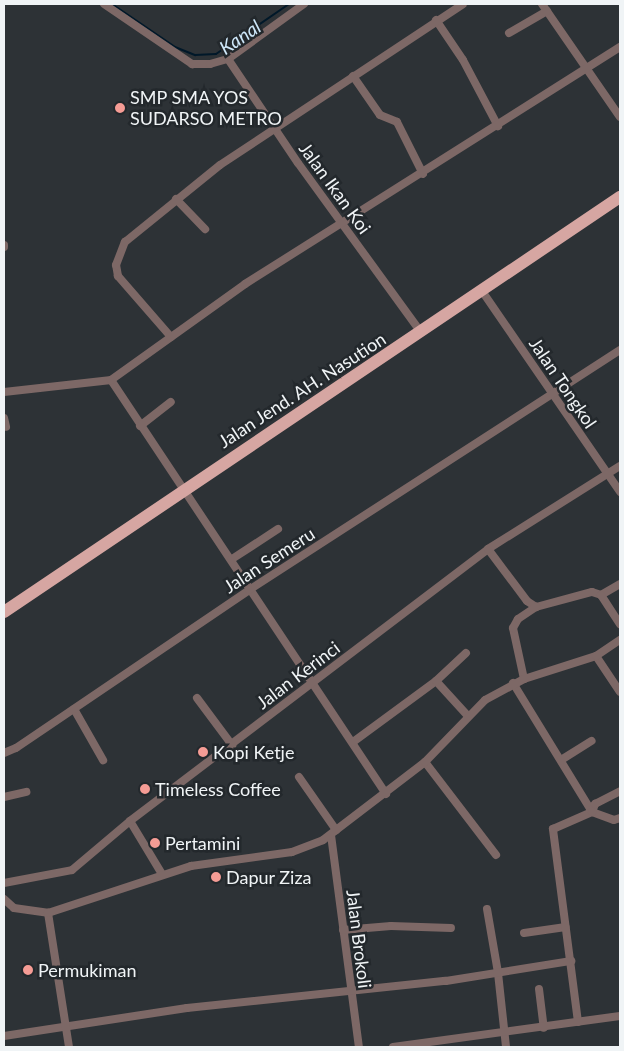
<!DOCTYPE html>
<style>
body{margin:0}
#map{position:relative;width:624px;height:1051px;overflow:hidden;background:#2d3236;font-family:Lato,sans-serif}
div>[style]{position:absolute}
.stream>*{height:2px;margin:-1px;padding:0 1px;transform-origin:1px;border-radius:1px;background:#001829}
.minor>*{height:8px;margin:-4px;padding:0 4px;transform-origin:4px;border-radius:4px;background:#7d6866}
.trunk>*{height:12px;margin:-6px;padding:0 6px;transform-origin:6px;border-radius:6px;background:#d6a6a2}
.dots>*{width:14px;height:14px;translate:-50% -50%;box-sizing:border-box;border:2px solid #23282c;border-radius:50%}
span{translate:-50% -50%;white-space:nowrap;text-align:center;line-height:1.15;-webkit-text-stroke:5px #23282c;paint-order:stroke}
.poi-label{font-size:18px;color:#f0f4f6}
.left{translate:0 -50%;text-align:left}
.street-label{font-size:18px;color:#f0f4f6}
.water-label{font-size:19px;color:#cfe8fa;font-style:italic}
.frame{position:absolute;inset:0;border:5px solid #f0f4f6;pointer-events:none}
</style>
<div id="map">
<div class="stream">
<div style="left:112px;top:4px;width:76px;rotate:34.3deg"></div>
<div style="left:175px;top:47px;width:22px;rotate:22deg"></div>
<div style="left:195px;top:55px;width:21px;rotate:-3deg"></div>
<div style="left:216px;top:54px;width:88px;rotate:-34.4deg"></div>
</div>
<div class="minor">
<div style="left:104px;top:4px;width:107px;rotate:34.3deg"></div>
<div style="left:192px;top:64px;width:18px"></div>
<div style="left:210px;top:64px;width:19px;rotate:-16deg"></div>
<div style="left:228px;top:59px;width:94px;rotate:-35.9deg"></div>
<div style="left:542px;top:4px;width:137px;rotate:55.4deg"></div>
<div style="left:436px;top:20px;width:48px;rotate:56deg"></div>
<div style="left:463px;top:60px;width:75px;rotate:62.1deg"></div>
<div style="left:509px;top:33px;width:44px;rotate:-30.1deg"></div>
<div style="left:228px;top:59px;width:125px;rotate:56.1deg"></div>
<div style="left:298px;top:163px;width:209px;rotate:54deg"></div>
<div style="left:353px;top:76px;width:47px;rotate:55.3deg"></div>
<div style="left:380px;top:115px;width:18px;rotate:22deg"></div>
<div style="left:397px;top:122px;width:58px;rotate:63.4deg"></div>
<div style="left:176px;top:199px;width:42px;rotate:46deg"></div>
<div style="left:4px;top:245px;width:2px;rotate:90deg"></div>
<div style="left:482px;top:291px;width:244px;rotate:55.5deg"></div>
<div style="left:171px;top:337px;width:81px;rotate:-131deg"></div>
<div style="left:118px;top:276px;width:11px;rotate:-100deg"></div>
<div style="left:116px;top:265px;width:25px;rotate:-69deg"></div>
<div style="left:125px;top:242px;width:122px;rotate:-39deg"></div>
<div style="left:220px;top:165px;width:291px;rotate:-33.5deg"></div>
<div style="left:111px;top:380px;width:497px;rotate:56.4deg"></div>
<div style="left:4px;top:392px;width:108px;rotate:-6.4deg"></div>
<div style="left:111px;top:380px;width:165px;rotate:-35.6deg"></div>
<div style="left:245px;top:284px;width:444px;rotate:-32.3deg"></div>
<div style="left:4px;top:418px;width:9px;rotate:77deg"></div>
<div style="left:140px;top:426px;width:39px;rotate:-38deg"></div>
<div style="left:488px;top:549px;width:65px;rotate:53.1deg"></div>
<div style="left:527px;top:601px;width:11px;rotate:34deg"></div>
<div style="left:536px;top:607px;width:58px;rotate:-15deg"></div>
<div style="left:592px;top:592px;width:9px;rotate:18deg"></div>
<div style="left:232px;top:559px;width:55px;rotate:-33.1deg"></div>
<div style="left:620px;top:584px;width:22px;rotate:150deg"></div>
<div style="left:601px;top:595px;width:35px;rotate:57deg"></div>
<div style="left:596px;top:656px;width:43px;rotate:56.3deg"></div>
<div style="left:524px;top:679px;width:52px;rotate:-102.2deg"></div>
<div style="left:513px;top:628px;width:10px;rotate:-61deg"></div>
<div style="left:518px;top:619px;width:22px;rotate:-34deg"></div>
<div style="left:436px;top:681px;width:46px;rotate:47.6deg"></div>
<div style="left:513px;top:683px;width:151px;rotate:58.5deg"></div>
<div style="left:592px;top:812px;width:23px;rotate:20deg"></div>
<div style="left:614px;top:820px;width:6px;rotate:-18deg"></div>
<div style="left:197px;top:698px;width:59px;rotate:53.3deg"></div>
<div style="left:74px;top:709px;width:59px;rotate:60.4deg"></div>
<div style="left:353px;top:742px;width:103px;rotate:-36.3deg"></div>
<div style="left:436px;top:681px;width:41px;rotate:-43deg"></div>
<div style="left:4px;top:753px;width:13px;rotate:-23deg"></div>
<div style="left:16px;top:748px;width:282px;rotate:-34.1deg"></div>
<div style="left:249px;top:590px;width:442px;rotate:-32.9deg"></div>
<div style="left:561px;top:760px;width:36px;rotate:-32deg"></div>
<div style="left:425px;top:762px;width:117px;rotate:52.6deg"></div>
<div style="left:299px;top:777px;width:65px;rotate:55.1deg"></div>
<div style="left:4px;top:797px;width:23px;rotate:-13deg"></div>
<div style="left:130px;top:821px;width:62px;rotate:58.9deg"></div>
<div style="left:331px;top:835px;width:214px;rotate:82.5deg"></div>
<div style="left:4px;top:883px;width:69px;rotate:-10.8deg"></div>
<div style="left:72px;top:870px;width:76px;rotate:-40.2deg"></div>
<div style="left:130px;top:821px;width:450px;rotate:-37.2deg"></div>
<div style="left:488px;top:549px;width:156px;rotate:-32.2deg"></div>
<div style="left:4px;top:899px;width:13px;rotate:42deg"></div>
<div style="left:14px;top:908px;width:34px;rotate:8deg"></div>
<div style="left:487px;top:909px;width:65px;rotate:80.2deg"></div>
<div style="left:498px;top:973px;width:74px;rotate:83.8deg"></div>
<div style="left:343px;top:930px;width:48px;rotate:-4.8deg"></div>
<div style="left:391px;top:926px;width:60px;rotate:1.9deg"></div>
<div style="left:524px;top:933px;width:42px;rotate:-8.1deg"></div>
<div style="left:539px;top:989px;width:39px;rotate:83deg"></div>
<div style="left:578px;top:1022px;width:195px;rotate:-97.4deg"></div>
<div style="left:553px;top:829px;width:43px;rotate:-23.6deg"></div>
<div style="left:592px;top:812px;width:9px;rotate:-69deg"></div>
<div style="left:595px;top:804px;width:28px;rotate:-27deg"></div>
<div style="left:4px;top:1036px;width:185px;rotate:-8.7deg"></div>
<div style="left:187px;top:1008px;width:260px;rotate:-6deg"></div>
<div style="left:446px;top:981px;width:127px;rotate:-9.1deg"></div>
<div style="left:69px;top:1047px;width:136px;rotate:-98.9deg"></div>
<div style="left:48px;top:913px;width:151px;rotate:-18.2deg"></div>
<div style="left:191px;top:866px;width:102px;rotate:-7.9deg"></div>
<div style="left:292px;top:852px;width:33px;rotate:-21deg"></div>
<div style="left:323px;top:840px;width:128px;rotate:-37.4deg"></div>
<div style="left:425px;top:762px;width:86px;rotate:-45.9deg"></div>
<div style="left:485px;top:700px;width:44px;rotate:-28.3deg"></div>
<div style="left:524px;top:679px;width:76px;rotate:-17.7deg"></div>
<div style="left:596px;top:656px;width:29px;rotate:-34deg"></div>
<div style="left:393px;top:1047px;width:229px;rotate:-7.8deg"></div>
</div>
<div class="trunk">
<div style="left:4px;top:612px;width:743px;rotate:-33.97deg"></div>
</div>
<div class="dots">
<div style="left:120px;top:108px;background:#f59c95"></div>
<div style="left:203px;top:752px;background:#f59c95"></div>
<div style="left:145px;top:789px;background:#f59c95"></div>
<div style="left:155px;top:843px;background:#f59c95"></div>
<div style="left:216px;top:877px;background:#f59c95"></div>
<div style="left:28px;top:970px;background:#f59c95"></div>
</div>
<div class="poi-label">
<span class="left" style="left:130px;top:108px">SMP SMA YOS<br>SUDARSO METRO</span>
<span class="left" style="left:213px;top:752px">Kopi Ketje</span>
<span class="left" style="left:155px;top:789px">Timeless Coffee</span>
<span class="left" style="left:165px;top:843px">Pertamini</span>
<span class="left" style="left:226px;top:877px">Dapur Ziza</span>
<span class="left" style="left:38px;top:970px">Permukiman</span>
</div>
<div class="street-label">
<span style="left:335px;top:188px;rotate:54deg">Jalan Ikan Koi</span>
<span style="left:563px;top:383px;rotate:56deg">Jalan Tongkol</span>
<span style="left:302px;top:390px;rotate:-33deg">Jalan Jend. AH. Nasution</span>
<span style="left:269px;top:560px;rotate:-33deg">Jalan Semeru</span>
<span style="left:298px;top:675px;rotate:-37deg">Jalan Kerinci</span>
<span style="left:359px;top:939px;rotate:83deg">Jalan Brokoli</span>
</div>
<div class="water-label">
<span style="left:240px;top:37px;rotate:-34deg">Kanal</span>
</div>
<div class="frame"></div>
</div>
